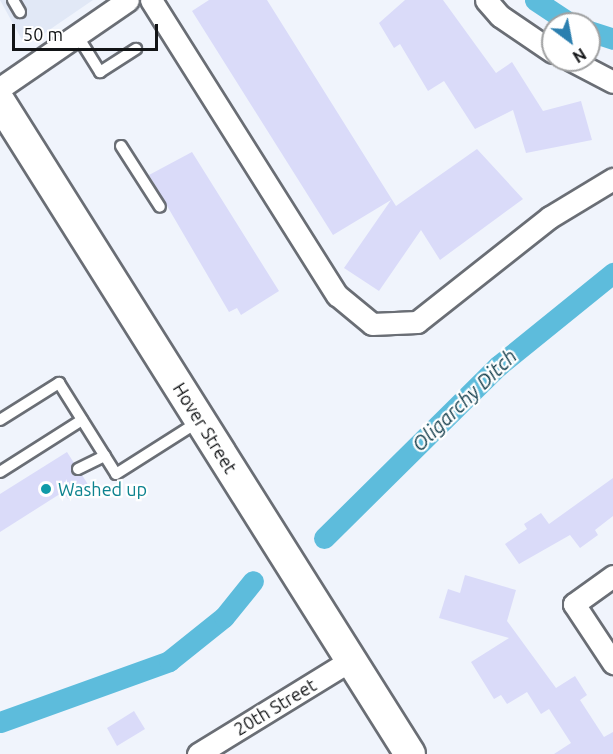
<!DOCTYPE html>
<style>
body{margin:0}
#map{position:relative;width:613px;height:754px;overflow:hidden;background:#f0f4fc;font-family:Ubuntu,sans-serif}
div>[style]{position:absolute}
.built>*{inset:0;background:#e1e8f6}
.canal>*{height:21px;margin:-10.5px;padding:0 10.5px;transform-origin:10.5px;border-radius:10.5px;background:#5dbcdc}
.building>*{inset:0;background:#dadbf9}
.roads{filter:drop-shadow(2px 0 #6a6e75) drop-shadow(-2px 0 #6a6e75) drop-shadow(0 2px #6a6e75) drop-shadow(0 -2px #6a6e75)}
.service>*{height:10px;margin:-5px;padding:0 5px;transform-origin:5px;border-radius:5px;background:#fff}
.minor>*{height:21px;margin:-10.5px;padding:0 10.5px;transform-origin:10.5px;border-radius:10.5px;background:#fff}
.secondary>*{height:30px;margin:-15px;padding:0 15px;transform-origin:15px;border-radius:15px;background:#fff}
.dots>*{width:16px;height:16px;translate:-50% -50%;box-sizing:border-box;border:3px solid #fff;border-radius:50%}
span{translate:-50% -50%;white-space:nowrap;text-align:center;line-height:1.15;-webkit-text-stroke:4.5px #fff;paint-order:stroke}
.street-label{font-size:18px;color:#121416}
.culture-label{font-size:18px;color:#0d838f}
.left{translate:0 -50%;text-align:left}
.water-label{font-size:20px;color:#123d4b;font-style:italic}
.north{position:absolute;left:541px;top:12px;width:60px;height:60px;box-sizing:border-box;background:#fff;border:2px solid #a0a1a2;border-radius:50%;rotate:148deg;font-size:16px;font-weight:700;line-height:24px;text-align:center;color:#121416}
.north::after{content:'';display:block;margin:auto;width:21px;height:27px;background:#2b7faf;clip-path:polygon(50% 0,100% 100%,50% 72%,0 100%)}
.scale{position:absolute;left:12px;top:24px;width:146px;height:27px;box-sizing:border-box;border:3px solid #121416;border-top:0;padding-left:8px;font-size:18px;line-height:21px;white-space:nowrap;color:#121416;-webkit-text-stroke:4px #fff;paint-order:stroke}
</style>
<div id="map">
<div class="built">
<div style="clip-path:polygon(0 0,93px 0,36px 39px,22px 40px)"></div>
</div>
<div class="canal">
<div style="left:535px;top:0;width:43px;rotate:33.7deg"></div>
<div style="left:589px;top:31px;width:25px;rotate:18deg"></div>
<div style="left:324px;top:538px;width:245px;rotate:-44.7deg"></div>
<div style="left:498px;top:366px;width:148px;rotate:-39deg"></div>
<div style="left:0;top:722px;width:180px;rotate:-19.8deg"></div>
<div style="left:169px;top:661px;width:70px;rotate:-38.7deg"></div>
<div style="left:224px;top:617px;width:46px;rotate:-51.1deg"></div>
</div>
<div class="building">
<div style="clip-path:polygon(209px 0,267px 0,396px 206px,477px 149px,523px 199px,440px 260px,421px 230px,379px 291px,344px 268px,391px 200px,333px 235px,192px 11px)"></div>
<div style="clip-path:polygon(405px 0,443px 0,496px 73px,512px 62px,543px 111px,581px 101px,592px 140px,526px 153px,513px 110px,475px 129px,444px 81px,428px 91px,400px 44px,394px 48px,379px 23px)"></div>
<div style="clip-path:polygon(192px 152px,279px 291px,241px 315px,237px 308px,229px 312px,149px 175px)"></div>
<div style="clip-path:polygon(67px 452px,74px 463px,72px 473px,82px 475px,89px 486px,68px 499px,63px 492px,0 532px,0 494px)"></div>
<div style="clip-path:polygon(613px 478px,613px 516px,595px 530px,598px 535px,580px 548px,570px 535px,519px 564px,505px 544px,527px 529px,524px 524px,541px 513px,549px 524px)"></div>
<div style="clip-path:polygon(465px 575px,516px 590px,507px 621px,556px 688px,575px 676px,587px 695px,580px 700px,604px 737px,613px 732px,613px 754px,554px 754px,571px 743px,549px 709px,541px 714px,527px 692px,507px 704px,501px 695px,494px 699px,471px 662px,509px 638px,439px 618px,448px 589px,460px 593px)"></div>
<div style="clip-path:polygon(134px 711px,145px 729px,117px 746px,107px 728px)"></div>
</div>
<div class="roads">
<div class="service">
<div style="left:13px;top:0;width:14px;rotate:60deg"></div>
<div style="left:77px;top:35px;width:44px;rotate:58.1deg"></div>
<div style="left:100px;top:72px;width:43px;rotate:-32.6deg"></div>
<div style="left:121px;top:146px;width:72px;rotate:57.4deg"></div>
<div style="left:0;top:420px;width:70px;rotate:-32.1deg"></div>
<div style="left:59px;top:383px;width:107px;rotate:57.9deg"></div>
<div style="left:116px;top:474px;width:97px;rotate:-32.4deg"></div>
<div style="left:78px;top:469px;width:30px;rotate:-26deg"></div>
<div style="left:0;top:472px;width:97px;rotate:-32.4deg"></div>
</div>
<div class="minor">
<div style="left:151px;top:0;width:349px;rotate:57.8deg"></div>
<div style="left:337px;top:295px;width:45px;rotate:39.6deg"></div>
<div style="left:372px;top:324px;width:45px;rotate:-2.5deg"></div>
<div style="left:417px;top:322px;width:169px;rotate:-38.3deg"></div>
<div style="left:550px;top:217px;width:74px;rotate:-31.1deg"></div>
<div style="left:486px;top:0;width:21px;rotate:49deg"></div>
<div style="left:500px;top:16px;width:64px;rotate:34.2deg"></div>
<div style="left:571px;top:60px;width:47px;rotate:27.6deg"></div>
<div style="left:0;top:88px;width:155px;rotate:-34.5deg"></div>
<div style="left:613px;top:576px;width:48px;rotate:144.3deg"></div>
<div style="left:574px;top:604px;width:71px;rotate:56.5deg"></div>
<div style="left:198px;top:754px;width:180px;rotate:-31.6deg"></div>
</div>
<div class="secondary">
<div style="left:0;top:102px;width:770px;rotate:57.84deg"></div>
</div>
</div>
<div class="dots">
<div style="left:46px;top:489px;background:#0f9aa8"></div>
</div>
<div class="street-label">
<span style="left:205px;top:428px;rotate:58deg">Hover Street</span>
<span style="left:275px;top:707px;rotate:-31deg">20th Street</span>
</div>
<div class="culture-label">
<span class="left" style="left:58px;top:489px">Washed up</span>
</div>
<div class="water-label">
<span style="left:464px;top:400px;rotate:-44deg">Oligarchy Ditch</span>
</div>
<div class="north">N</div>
<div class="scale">50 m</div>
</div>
